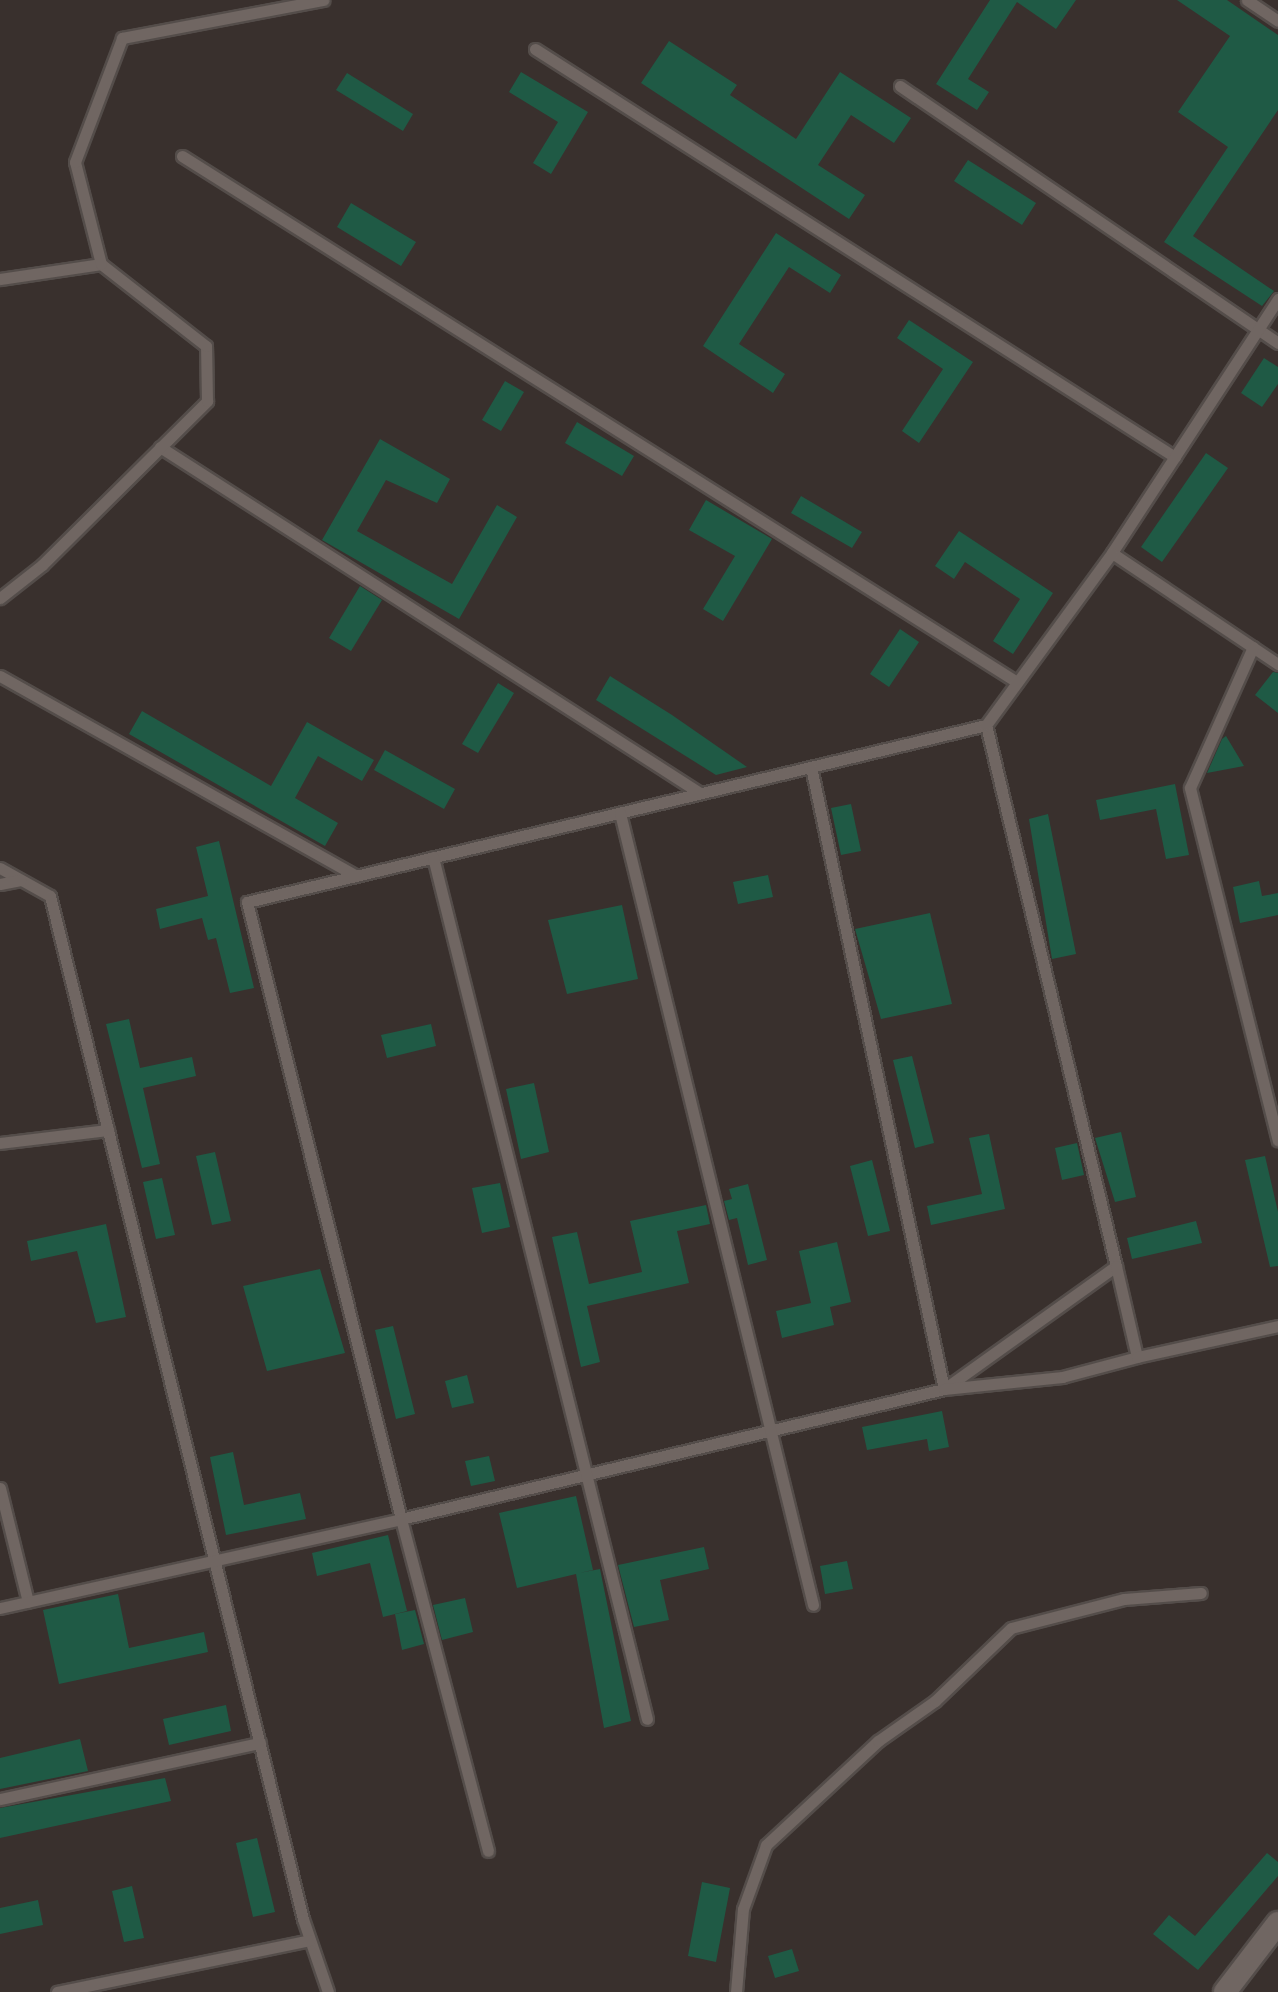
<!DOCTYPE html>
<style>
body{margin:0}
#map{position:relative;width:1278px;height:1992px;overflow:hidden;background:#39302d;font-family:"Exo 2",sans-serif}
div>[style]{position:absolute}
.building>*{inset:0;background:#1f5a45}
.roads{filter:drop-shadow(2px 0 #544d4a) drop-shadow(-2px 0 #544d4a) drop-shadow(0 2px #544d4a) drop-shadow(0 -2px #544d4a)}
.service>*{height:11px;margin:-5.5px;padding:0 5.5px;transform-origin:5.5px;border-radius:5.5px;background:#706662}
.minor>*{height:22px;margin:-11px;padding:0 11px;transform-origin:11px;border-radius:11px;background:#706662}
span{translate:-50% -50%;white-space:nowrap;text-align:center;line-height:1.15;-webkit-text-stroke:8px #1d1918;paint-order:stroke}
</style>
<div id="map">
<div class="building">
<div style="clip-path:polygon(990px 0,1076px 0,1056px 29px,1017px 2px,968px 79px,989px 92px,977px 110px,936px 84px)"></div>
<div style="clip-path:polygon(1177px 0,1227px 0,1278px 35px,1278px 110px,1193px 236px,1274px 291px,1262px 306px,1164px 242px,1228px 147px,1178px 112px,1230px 36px)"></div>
<div style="clip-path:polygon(669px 41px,737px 85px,730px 95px,796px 139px,840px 72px,911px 118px,894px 143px,851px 115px,818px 165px,865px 195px,849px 219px,641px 83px)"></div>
<div style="clip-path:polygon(521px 72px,588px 112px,551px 174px,533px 163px,558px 122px,509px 92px)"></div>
<div style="clip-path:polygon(347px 73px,413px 114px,403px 131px,336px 90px)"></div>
<div style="clip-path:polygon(968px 160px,1036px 203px,1022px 225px,954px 181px)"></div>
<div style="clip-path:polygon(351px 203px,416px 242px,401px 266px,337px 227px)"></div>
<div style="clip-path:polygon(776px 233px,841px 275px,830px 293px,789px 267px,739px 344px,785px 374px,773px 393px,703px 346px)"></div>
<div style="clip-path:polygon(909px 320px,973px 362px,919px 443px,902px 431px,943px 369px,897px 338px)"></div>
<div style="clip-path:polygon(1264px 358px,1278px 367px,1278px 384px,1262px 407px,1241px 393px)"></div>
<div style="clip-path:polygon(505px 381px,524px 392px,501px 431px,482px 420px)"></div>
<div style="clip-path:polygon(577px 422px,634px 456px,622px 476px,565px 443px)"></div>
<div style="clip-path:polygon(380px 439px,450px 479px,437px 503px,386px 480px,357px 531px,452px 584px,497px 505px,517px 517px,459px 619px,322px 540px)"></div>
<div style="clip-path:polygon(1206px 453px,1228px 468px,1162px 562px,1141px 547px)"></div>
<div style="clip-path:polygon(801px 496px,862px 532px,852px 548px,791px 513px)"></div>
<div style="clip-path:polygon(706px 500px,772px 539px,723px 621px,703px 609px,735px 556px,689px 530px)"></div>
<div style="clip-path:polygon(959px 531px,1053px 593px,1013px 654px,993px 641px,1020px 599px,965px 562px,954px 579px,935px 566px)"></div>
<div style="clip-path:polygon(360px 586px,382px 600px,351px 651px,329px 638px)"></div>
<div style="clip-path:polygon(900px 629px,919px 642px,889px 687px,870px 674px)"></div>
<div style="clip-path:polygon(1273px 672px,1278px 673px,1278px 713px,1255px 695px)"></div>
<div style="clip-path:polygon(610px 676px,672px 715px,747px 767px,716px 775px,596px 700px)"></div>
<div style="clip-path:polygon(498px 683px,514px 693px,478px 753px,462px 744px)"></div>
<div style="clip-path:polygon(142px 711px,271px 786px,307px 722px,374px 760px,362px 781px,318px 756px,295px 798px,338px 823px,325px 846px,129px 734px)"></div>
<div style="clip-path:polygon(1226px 736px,1244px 766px,1207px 773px,1222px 739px)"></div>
<div style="clip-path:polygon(385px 750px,455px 789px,444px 809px,374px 770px)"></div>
<div style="clip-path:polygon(1175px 784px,1189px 855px,1166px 859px,1156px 809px,1100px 820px,1096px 800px)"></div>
<div style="clip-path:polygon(851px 804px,861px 851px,841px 855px,831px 808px)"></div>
<div style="clip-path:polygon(1048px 814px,1076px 954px,1052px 959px,1029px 819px)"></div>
<div style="clip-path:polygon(219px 841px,254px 988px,230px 993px,216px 938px,208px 940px,202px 918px,160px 929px,156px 909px,208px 896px,196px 847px)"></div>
<div style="clip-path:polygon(768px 875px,773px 897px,738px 904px,733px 882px)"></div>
<div style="clip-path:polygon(1259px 881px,1262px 896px,1278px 893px,1278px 915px,1240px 923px,1233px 887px)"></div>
<div style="clip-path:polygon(622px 905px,638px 979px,567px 994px,548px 920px)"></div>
<div style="clip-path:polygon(930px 913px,952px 1004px,881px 1019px,855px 929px)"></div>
<div style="clip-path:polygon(129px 1019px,140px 1068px,192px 1057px,196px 1076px,143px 1088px,160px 1164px,142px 1168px,106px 1024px)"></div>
<div style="clip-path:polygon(431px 1024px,436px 1046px,387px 1058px,381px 1035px)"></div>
<div style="clip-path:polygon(912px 1056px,934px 1143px,915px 1148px,893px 1060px)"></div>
<div style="clip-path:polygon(534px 1083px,549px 1152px,521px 1159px,506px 1089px)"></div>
<div style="clip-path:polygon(1121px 1132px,1136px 1197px,1115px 1202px,1095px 1138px)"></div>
<div style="clip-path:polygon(989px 1134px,1005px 1209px,931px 1225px,927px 1206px,982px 1194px,969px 1138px)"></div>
<div style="clip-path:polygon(1077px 1143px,1084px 1175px,1062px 1180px,1055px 1148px)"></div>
<div style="clip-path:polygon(215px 1152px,231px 1221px,212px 1225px,196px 1156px)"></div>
<div style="clip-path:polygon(1265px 1156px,1278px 1212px,1278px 1266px,1270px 1267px,1245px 1160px)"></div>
<div style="clip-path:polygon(872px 1160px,890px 1231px,868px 1236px,850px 1166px)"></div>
<div style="clip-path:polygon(162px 1178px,175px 1235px,156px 1239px,143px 1182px)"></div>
<div style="clip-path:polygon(500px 1183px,510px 1227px,482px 1233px,472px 1188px)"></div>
<div style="clip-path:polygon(748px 1184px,767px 1260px,748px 1265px,737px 1218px,729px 1220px,724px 1201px,732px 1199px,729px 1189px)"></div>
<div style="clip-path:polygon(706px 1205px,710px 1224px,677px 1231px,689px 1283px,587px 1306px,600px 1362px,581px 1367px,552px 1237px,577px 1232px,589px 1284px,642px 1272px,630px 1221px)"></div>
<div style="clip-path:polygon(1196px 1221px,1202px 1243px,1132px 1259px,1127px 1238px)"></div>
<div style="clip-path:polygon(106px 1224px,126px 1317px,96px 1323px,77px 1251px,31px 1261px,27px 1241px)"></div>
<div style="clip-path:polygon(837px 1242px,851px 1302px,830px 1307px,834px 1325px,782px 1338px,776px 1311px,811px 1303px,799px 1251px)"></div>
<div style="clip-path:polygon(320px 1269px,345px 1353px,267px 1371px,243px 1286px)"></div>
<div style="clip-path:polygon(393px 1326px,415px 1414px,396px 1419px,375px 1330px)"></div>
<div style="clip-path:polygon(467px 1375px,474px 1403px,452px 1408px,445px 1381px)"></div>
<div style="clip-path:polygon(942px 1411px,949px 1447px,929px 1451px,927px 1439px,867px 1450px,862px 1427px)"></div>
<div style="clip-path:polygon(233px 1452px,244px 1505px,300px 1493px,306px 1519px,226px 1535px,210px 1457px)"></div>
<div style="clip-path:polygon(489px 1456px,495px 1481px,471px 1486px,465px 1461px)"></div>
<div style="clip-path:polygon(576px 1496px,593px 1570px,579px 1573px,600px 1569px,631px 1721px,604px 1728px,576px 1574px,517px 1588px,499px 1513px)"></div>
<div style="clip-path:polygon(388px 1535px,407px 1611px,383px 1617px,370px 1563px,317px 1576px,312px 1553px)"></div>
<div style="clip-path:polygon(704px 1547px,709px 1569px,660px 1580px,669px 1620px,634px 1627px,618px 1565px)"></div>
<div style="clip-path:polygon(847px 1561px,853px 1589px,825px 1594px,820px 1566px)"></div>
<div style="clip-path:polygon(118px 1594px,129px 1648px,204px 1632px,208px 1652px,59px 1684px,43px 1610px)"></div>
<div style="clip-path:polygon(465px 1598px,473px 1632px,442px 1640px,433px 1605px)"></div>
<div style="clip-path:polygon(415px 1610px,424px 1644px,402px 1650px,395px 1614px)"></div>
<div style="clip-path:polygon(226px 1705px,231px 1731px,169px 1745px,163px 1719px)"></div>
<div style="clip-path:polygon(80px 1739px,88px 1771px,0 1789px,0 1758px)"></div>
<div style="clip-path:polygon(165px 1778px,171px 1801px,0 1838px,0 1808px)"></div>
<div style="clip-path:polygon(257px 1838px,275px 1912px,253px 1917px,236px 1843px)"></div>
<div style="clip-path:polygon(1267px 1853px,1278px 1862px,1278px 1876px,1198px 1970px,1153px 1934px,1169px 1915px,1195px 1936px)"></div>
<div style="clip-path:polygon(702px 1882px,730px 1888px,716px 1962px,688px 1956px)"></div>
<div style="clip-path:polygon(132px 1886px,144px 1938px,124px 1942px,112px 1891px)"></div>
<div style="clip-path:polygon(38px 1900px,43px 1925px,0 1934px,0 1908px)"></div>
<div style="clip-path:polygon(792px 1949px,799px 1971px,775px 1978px,768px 1956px)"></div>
</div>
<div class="roads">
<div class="service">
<div style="left:1247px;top:0;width:37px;rotate:34deg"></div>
<div style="left:535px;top:49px;width:759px;rotate:32.52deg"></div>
<div style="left:900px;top:86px;width:457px;rotate:34.2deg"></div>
<div style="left:182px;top:156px;width:987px;rotate:32.21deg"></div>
<div style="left:0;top:279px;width:102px;rotate:-8.4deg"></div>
<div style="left:1278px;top:299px;width:303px;rotate:123.2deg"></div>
<div style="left:1112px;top:553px;width:200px;rotate:33.8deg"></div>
<div style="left:160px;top:447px;width:641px;rotate:32.65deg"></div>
<div style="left:0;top:598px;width:53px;rotate:-38.2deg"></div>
<div style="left:42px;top:565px;width:233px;rotate:-44.8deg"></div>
<div style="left:207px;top:401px;width:55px;rotate:-91deg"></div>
<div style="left:206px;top:346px;width:133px;rotate:-142deg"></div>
<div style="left:101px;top:264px;width:105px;rotate:-104.3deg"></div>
<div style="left:75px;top:162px;width:133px;rotate:-69.2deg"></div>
<div style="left:122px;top:38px;width:205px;rotate:-10.7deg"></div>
<div style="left:1253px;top:647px;width:154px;rotate:114.1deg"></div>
<div style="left:1190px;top:788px;width:363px;rotate:76deg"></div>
<div style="left:0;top:676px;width:408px;rotate:29.3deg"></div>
<div style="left:986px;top:725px;width:556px;rotate:76.49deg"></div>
<div style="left:1116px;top:1266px;width:211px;rotate:144.4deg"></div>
<div style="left:944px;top:1389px;width:558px;rotate:166.54deg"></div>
<div style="left:401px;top:1519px;width:636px;rotate:-104.01deg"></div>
<div style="left:247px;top:902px;width:760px;rotate:-13.47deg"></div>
<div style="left:986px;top:725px;width:213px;rotate:-53.8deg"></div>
<div style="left:811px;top:767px;width:636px;rotate:77.93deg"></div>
<div style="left:944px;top:1389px;width:119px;rotate:-5.8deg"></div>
<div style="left:1062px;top:1377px;width:78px;rotate:-14.9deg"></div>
<div style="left:620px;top:813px;width:815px;rotate:76.3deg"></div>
<div style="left:433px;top:857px;width:888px;rotate:76.06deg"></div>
<div style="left:0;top:868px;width:57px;rotate:29.2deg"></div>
<div style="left:50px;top:896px;width:1054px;rotate:76.11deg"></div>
<div style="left:303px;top:1919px;width:77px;rotate:71.1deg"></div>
<div style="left:0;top:884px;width:21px;rotate:-11deg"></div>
<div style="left:0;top:1143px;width:109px;rotate:-6.9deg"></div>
<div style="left:1116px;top:1266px;width:93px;rotate:77deg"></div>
<div style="left:1137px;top:1357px;width:144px;rotate:-12.4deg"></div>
<div style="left:0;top:1488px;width:117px;rotate:76.2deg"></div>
<div style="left:0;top:1608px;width:411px;rotate:-12.5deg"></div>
<div style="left:401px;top:1519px;width:343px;rotate:75.3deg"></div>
<div style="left:0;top:1799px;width:266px;rotate:-12.2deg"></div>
<div style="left:57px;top:1992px;width:258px;rotate:-11.6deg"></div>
<div style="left:736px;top:1992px;width:83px;rotate:-85.2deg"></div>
<div style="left:743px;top:1909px;width:68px;rotate:-70.2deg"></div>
<div style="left:766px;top:1845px;width:153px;rotate:-42.9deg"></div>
<div style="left:878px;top:1741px;width:70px;rotate:-35.1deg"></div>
<div style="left:935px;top:1701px;width:105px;rotate:-43.8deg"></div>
<div style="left:1011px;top:1628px;width:117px;rotate:-14.4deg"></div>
<div style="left:1124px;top:1599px;width:77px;rotate:-4.5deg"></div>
</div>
<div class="minor">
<div style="left:1225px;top:1992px;width:87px;rotate:-52.5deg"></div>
</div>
</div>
</div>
